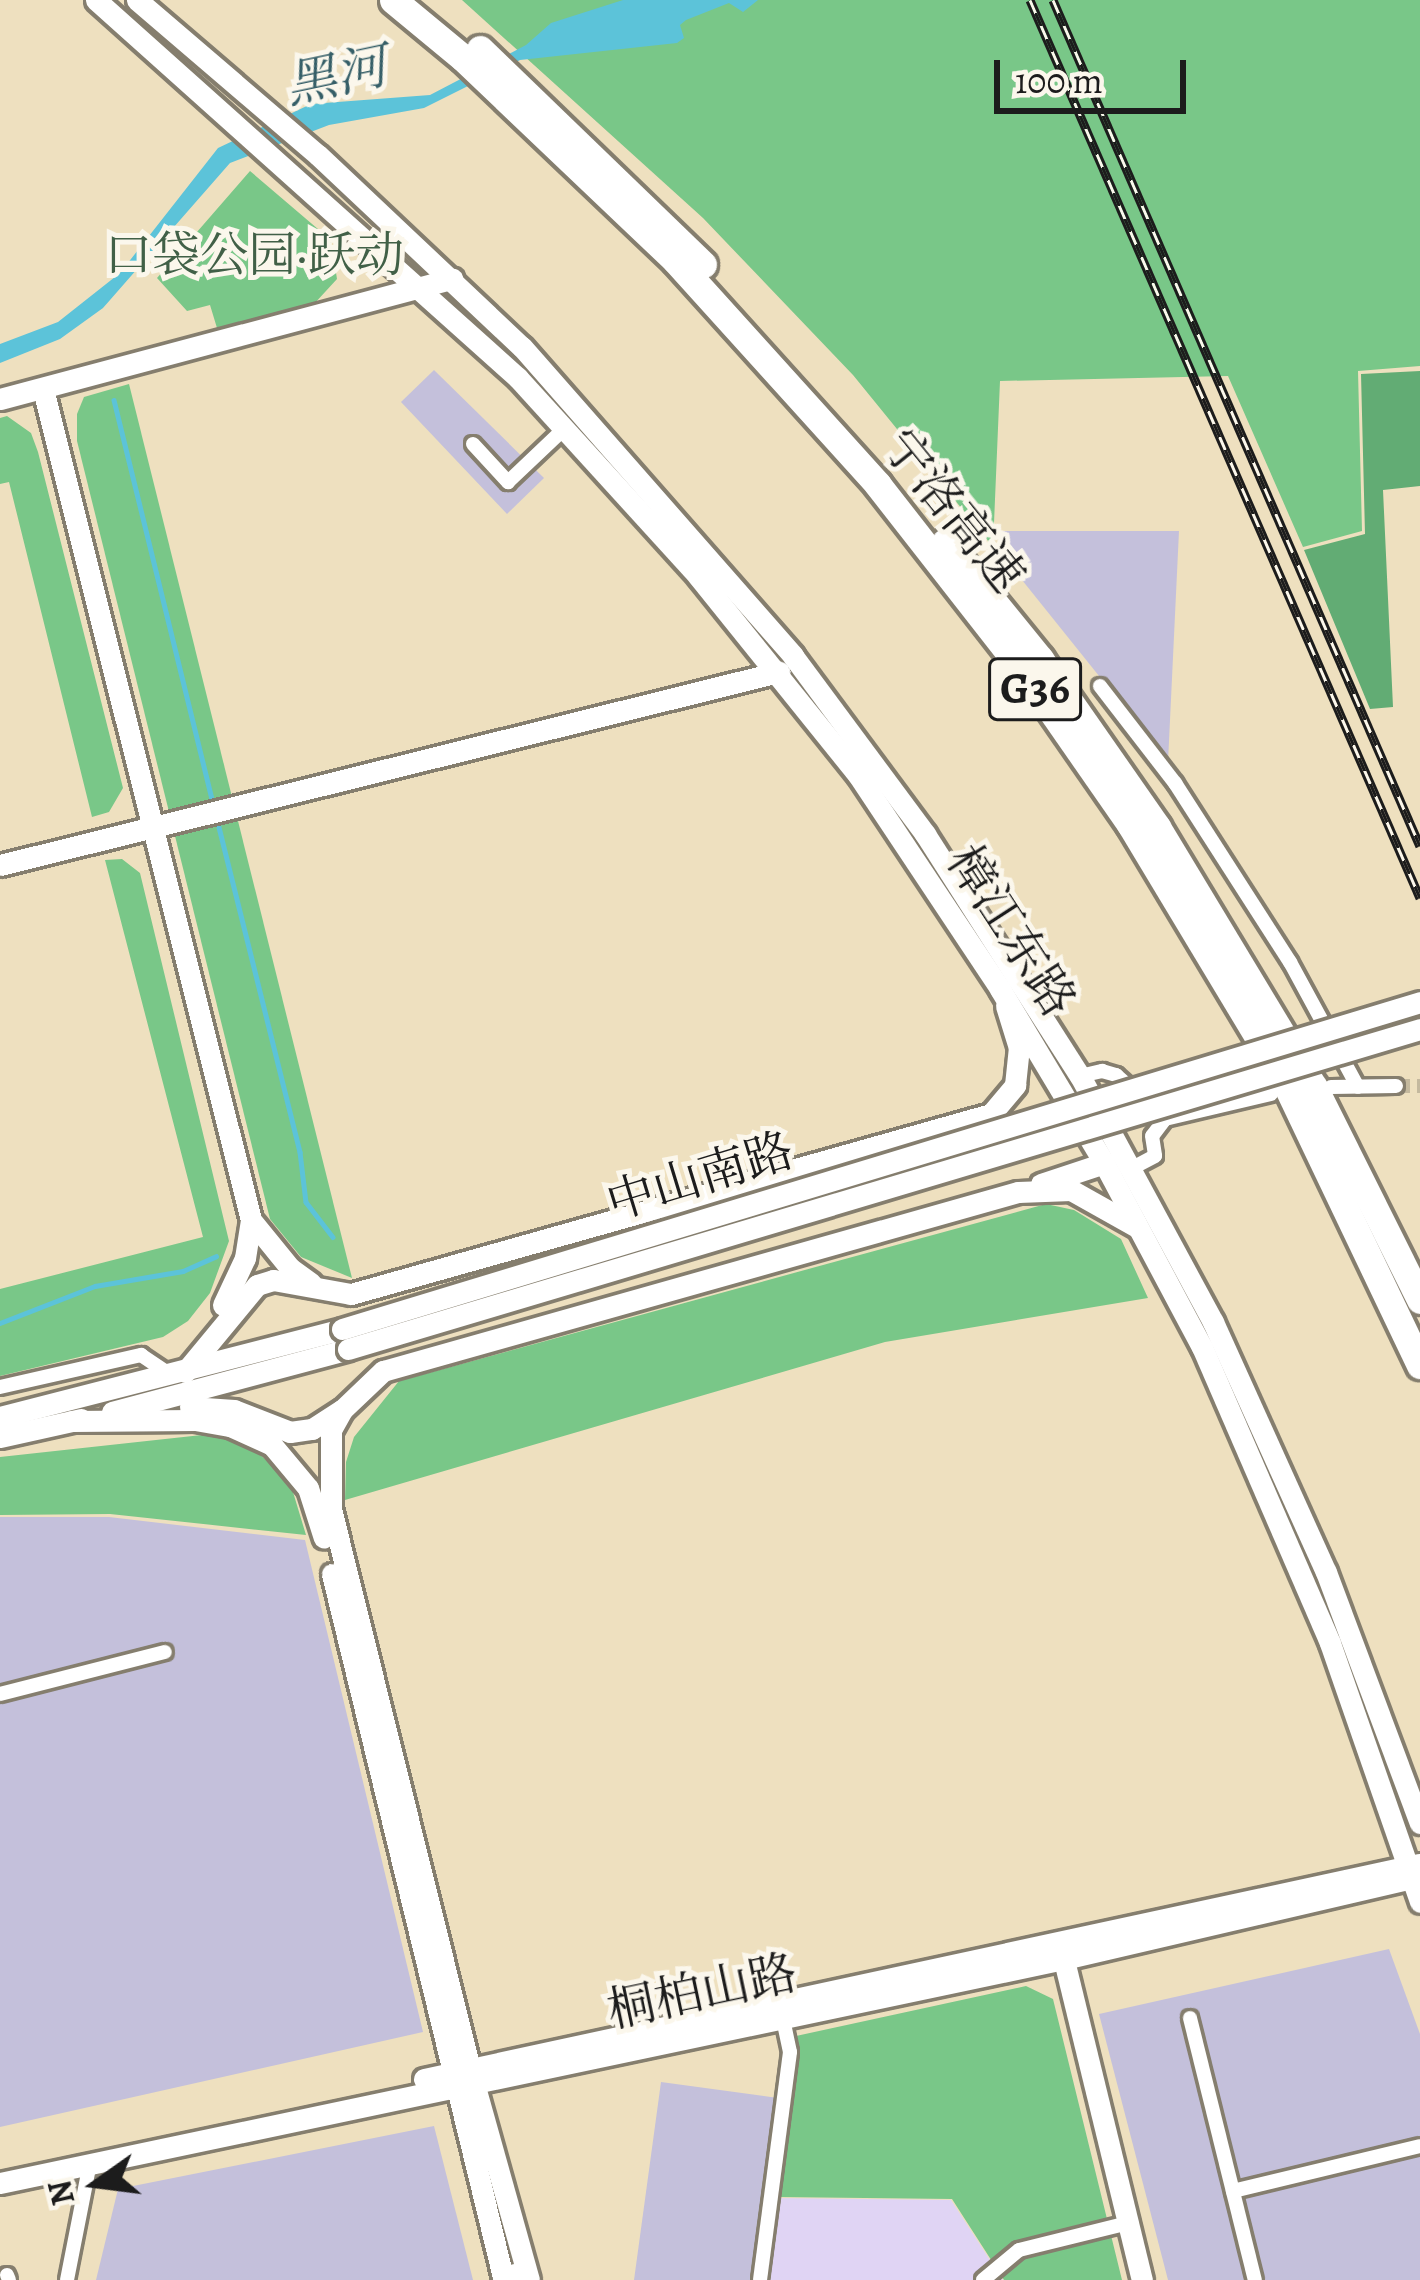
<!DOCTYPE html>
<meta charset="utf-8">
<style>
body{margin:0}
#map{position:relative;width:1420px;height:2280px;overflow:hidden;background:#eee0bf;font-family:Alegreya,"Noto Serif SC",serif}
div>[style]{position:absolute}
.built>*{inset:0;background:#e0d4f4}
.industrial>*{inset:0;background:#c4c0db}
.green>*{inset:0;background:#79c788}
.forest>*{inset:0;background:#62ac74}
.water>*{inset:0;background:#5cc3d9}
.stream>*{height:4.5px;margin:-2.25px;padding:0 2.25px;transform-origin:2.25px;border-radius:2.25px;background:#5cc3d9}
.street-tunnel>*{height:14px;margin-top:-7px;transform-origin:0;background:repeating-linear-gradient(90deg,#c4b99e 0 14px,transparent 0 21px)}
.roads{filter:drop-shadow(3px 0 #857e6e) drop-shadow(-3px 0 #857e6e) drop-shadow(0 3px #857e6e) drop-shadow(0 -3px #857e6e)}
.street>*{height:14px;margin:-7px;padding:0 7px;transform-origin:7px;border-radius:7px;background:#fff}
.secondary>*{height:21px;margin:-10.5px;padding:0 10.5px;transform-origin:10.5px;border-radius:10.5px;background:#fff}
.primary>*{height:21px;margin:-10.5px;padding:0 10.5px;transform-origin:10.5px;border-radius:10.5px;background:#fff}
.highway>*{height:27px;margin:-13.5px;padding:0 13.5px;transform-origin:13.5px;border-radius:13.5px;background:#fff}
.rail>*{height:9px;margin-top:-4.5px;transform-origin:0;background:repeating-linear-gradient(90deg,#fbf7ec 0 14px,#1c1c1c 0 28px);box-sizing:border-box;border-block:3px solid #1c1c1c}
.bridges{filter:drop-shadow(3px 0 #857e6e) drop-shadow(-3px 0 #857e6e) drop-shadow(0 3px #857e6e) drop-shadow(0 -3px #857e6e)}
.secondary-bridge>*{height:21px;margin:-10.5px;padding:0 10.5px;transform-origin:10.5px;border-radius:10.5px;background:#fff}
span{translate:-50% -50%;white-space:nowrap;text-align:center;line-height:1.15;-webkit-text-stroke:10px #fbf7ec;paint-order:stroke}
.shield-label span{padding:3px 9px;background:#fbf7ec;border:3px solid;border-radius:9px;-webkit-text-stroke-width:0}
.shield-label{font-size:45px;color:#1c1c1c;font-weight:700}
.park-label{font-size:48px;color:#416047}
.street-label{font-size:48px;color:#1c1c1c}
.water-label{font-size:51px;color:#365f68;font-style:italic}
.north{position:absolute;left:36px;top:2124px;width:120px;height:120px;-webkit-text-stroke:9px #fbf7ec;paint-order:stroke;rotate:256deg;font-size:33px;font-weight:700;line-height:48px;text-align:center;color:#1c1c1c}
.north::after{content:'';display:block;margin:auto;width:42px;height:54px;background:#1c1c1c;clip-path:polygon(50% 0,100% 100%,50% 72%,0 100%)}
.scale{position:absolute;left:994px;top:60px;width:192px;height:54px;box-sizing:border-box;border:6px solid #1c1c1c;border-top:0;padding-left:15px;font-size:36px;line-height:42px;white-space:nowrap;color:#1c1c1c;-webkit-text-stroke:9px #fbf7ec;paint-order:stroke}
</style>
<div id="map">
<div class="built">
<div style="clip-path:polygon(777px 2198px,951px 2200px,1003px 2280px,768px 2280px)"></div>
</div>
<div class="industrial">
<div style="clip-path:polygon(434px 370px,544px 478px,507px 514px,401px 402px)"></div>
<div style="clip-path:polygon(998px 531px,1179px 531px,1168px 762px,998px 550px)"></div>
<div style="clip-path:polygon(0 1517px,109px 1517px,305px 1540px,423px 2032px,0 2127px)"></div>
<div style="clip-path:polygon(1389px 1949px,1420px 2034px,1420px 2280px,1168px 2280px,1099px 2014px)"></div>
<div style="clip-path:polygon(661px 2082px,778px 2098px,756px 2280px,634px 2280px)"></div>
<div style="clip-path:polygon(434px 2126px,473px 2280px,96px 2280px,118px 2189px)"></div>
</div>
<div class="green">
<div style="clip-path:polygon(462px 0,1420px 0,1420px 366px,1358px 371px,1362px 531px,1303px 547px,1228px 376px,1000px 381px,993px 547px,853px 375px,703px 218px)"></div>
<div style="clip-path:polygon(250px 171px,332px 241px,325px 251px,334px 260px,337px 279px,314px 304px,217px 328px,210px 305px,187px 311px,157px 278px)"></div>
<div style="clip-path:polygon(129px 384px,352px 1278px,301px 1257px,270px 1219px,77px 441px,77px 414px,84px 397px)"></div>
<div style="clip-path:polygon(7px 416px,31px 433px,38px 452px,123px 788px,109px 812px,92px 817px,9px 482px,0 484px,0 418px)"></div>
<div style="clip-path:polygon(122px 859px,140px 873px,229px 1241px,210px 1293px,188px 1321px,163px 1337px,0 1376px,0 1289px,203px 1237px,105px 860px)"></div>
<div style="clip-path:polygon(1046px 1204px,1074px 1210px,1121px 1239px,1148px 1298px,885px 1342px,345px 1500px,346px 1462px,354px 1437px,399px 1381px)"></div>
<div style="clip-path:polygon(211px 1434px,252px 1448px,277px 1469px,293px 1492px,306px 1535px,110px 1514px,0 1515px,0 1457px)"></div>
<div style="clip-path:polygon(1026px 1986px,1053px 1999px,1122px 2280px,1004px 2280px,952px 2199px,778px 2197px,796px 2036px)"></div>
</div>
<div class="forest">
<div style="clip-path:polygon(1420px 371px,1420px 486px,1383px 490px,1393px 707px,1370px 709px,1304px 550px,1365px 534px,1361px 374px)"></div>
</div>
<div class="water">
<div style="clip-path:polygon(623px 0,758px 0,743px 12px,729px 3px,686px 20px,680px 25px,684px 38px,677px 43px,520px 60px,424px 108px,329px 125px,230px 163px,103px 308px,60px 339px,0 363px,0 344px,58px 322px,120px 273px,218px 148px,311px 104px,430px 95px,526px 45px,551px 23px)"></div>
</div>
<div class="stream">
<div style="left:114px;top:400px;width:414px;rotate:76.2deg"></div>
<div style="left:217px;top:819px;width:343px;rotate:76deg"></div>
<div style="left:300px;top:1152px;width:50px;rotate:83.2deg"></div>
<div style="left:306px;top:1202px;width:44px;rotate:52.4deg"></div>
<div style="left:0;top:1323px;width:102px;rotate:-21.3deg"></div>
<div style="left:95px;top:1286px;width:89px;rotate:-9.7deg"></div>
<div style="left:183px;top:1271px;width:36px;rotate:-24deg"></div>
</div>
<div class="street-tunnel">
<div style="left:1396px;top:1086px;width:24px"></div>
</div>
<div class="roads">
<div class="street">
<div style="left:473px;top:444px;width:52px;rotate:47.4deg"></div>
<div style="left:508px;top:482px;width:79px;rotate:-43.5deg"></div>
<div style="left:1100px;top:686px;width:123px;rotate:52.3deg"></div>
<div style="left:1175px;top:783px;width:213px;rotate:57.3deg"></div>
<div style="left:1290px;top:962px;width:142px;rotate:61.5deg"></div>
<div style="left:1080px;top:1076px;width:23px;rotate:-13deg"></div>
<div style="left:1102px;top:1071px;width:15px;rotate:16deg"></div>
<div style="left:1116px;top:1075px;width:66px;rotate:41.9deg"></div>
<div style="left:1165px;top:1119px;width:21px;rotate:127deg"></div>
<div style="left:1152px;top:1136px;width:20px;rotate:81deg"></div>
<div style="left:1155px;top:1156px;width:27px;rotate:152deg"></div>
<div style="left:1331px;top:1087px;width:65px;rotate:-0.9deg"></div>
<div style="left:1165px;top:1119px;width:109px;rotate:-13.3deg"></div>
<div style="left:0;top:1387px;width:145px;rotate:-12.8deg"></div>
<div style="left:141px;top:1355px;width:36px;rotate:34deg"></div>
<div style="left:0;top:1694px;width:170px;rotate:-14.3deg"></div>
<div style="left:1190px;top:2018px;width:270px;rotate:76.1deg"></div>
<div style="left:1233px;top:2191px;width:192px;rotate:-13.5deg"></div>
<div style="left:7px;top:2275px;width:5px;rotate:68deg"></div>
<div style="left:67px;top:2280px;width:119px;rotate:-78.9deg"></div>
<div style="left:760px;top:2280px;width:230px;rotate:-82.5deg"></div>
<div style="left:790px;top:2052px;width:35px;rotate:-102deg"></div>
<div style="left:983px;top:2280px;width:47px;rotate:-39.8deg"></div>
<div style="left:1019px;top:2250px;width:112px;rotate:-13.9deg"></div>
</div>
<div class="secondary">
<div style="left:43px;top:389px;width:857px;rotate:75.95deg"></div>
<div style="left:0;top:399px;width:468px;rotate:-14.9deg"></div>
<div style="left:0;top:865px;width:803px;rotate:-13.92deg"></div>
<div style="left:1041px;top:1184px;width:66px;rotate:-18.4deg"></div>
<div style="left:223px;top:1305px;width:52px;rotate:-64.9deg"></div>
<div style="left:245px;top:1258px;width:38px;rotate:-81deg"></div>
<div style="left:251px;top:1220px;width:62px;rotate:50.9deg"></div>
<div style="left:290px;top:1268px;width:26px;rotate:36deg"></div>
<div style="left:185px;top:1372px;width:113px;rotate:-50.4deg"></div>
<div style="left:257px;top:1285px;width:17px;rotate:-17deg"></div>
<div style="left:273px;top:1280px;width:79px;rotate:10.2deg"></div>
<div style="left:351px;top:1294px;width:665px;rotate:-15.71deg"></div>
<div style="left:991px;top:1114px;width:38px;rotate:-50deg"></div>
<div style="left:1015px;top:1085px;width:37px;rotate:-84deg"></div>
<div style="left:1019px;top:1048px;width:44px;rotate:-107.2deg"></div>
<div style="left:190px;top:1407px;width:44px;rotate:3.9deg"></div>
<div style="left:234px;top:1410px;width:60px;rotate:21.4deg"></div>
<div style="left:290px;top:1432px;width:22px;rotate:-8deg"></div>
<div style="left:312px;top:1429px;width:35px;rotate:-33deg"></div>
<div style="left:112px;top:1412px;width:244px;rotate:-14.9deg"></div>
<div style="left:0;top:1417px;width:353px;rotate:-14.4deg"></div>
<div style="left:72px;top:1421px;width:123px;rotate:-0.5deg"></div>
<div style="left:195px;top:1420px;width:36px;rotate:10deg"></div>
<div style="left:230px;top:1426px;width:46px;rotate:24.3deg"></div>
<div style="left:272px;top:1445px;width:56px;rotate:50.1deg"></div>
<div style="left:308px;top:1488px;width:52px;rotate:72.3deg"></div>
<div style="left:0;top:1437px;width:83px;rotate:-12.5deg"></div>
<div style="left:332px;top:1574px;width:723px;rotate:76.33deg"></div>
<div style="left:503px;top:2277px;width:21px;rotate:-14deg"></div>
<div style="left:1061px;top:1948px;width:342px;rotate:76.3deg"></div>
<div style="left:424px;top:2079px;width:1018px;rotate:-12.19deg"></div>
<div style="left:0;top:2183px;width:1087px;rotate:-11.89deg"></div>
<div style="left:1064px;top:1959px;width:366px;rotate:-13.1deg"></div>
<div style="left:529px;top:2280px;width:219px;rotate:-105.6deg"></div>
<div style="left:470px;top:2069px;width:577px;rotate:-103.94deg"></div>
<div style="left:331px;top:1509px;width:79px;rotate:-90deg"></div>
<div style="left:331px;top:1430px;width:23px;rotate:-61deg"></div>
<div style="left:342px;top:1410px;width:57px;rotate:-43.6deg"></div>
<div style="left:383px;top:1371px;width:660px;rotate:-15.74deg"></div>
<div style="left:1018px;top:1192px;width:53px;rotate:-2.2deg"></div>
<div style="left:1071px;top:1190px;width:76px;rotate:29.3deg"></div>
</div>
<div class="primary">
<div style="left:96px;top:0;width:567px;rotate:41.85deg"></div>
<div style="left:518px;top:378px;width:268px;rotate:47.7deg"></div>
<div style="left:698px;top:576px;width:255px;rotate:51.2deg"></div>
<div style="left:858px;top:775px;width:257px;rotate:56.4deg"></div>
<div style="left:1000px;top:989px;width:203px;rotate:59.1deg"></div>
<div style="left:1104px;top:1163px;width:208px;rotate:62deg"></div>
<div style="left:1202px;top:1347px;width:322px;rotate:66.6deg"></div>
<div style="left:1330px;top:1643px;width:274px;rotate:70.8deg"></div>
<div style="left:137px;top:0;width:238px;rotate:40.6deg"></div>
<div style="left:318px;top:155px;width:280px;rotate:43.3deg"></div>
<div style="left:522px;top:347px;width:411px;rotate:48.7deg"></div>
<div style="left:793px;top:656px;width:222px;rotate:53.4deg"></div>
<div style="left:925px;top:834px;width:287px;rotate:57.4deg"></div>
<div style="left:1080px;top:1076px;width:280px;rotate:61.6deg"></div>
<div style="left:1213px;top:1322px;width:274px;rotate:65.7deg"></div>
<div style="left:1326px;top:1572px;width:268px;rotate:69.5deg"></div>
</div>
<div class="highway">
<div style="left:393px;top:0;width:91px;rotate:39.6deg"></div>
<div style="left:463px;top:58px;width:293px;rotate:43.6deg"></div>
<div style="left:675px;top:260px;width:303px;rotate:47.9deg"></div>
<div style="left:878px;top:485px;width:242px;rotate:52deg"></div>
<div style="left:1027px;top:676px;width:180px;rotate:55.2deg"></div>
<div style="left:1130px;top:824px;width:299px;rotate:59deg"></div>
<div style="left:1284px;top:1080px;width:316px;rotate:64.5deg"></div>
<div style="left:480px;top:49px;width:310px;rotate:44deg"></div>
<div style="left:945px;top:542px;width:151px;rotate:50.9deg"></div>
<div style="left:1040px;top:659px;width:205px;rotate:55.1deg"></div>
<div style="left:1157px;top:827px;width:304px;rotate:58.9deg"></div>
<div style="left:1314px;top:1087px;width:238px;rotate:63.5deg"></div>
</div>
</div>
<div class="rail">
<div style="left:1030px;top:0;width:979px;rotate:66.52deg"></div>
<div style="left:1053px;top:0;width:922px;rotate:66.55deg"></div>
</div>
<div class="bridges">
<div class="secondary-bridge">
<div style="left:342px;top:1329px;width:1127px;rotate:-16.87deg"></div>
<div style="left:348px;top:1349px;width:1119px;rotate:-16.62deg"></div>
</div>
</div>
<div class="shield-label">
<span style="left:1035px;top:689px">G36</span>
</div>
<div class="park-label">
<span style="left:254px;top:256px">口袋公园·跃动</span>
</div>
<div class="street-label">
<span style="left:953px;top:511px;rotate:51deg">宁洛高速</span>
<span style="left:1011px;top:931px;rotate:57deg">樟江东路</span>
<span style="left:700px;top:1177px;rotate:-17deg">中山南路</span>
<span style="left:702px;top:1992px;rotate:-12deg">桐柏山路</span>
</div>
<div class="water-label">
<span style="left:336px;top:76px;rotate:-12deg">黑河</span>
</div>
<div class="north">N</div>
<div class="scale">100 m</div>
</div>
